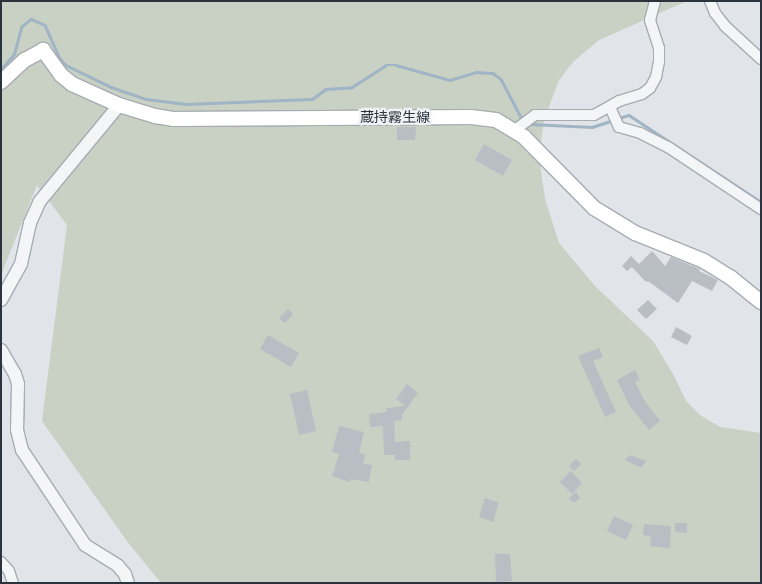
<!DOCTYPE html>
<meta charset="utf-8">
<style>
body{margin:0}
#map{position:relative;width:762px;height:584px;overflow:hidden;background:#e1e4e8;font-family:Manrope,"Noto Sans JP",sans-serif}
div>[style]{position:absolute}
.green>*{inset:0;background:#c8d1c3}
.stream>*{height:2.5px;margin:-1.25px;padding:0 1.25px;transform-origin:1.25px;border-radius:1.25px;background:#9fb5c5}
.building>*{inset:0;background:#b9bec4}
.roads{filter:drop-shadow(1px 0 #a7acb2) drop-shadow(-1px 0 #a7acb2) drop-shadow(0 1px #a7acb2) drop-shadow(0 -1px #a7acb2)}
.minor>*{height:10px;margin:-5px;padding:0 5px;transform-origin:5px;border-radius:5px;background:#f3f5f7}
.tertiary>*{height:12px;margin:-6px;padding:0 6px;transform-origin:6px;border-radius:6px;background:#f3f5f7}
.secondary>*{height:14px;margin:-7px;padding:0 7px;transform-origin:7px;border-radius:7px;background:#fff}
span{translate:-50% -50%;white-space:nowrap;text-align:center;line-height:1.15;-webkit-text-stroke:4.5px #f0f3f6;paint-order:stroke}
.street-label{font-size:14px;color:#2b343e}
.frame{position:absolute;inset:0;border:2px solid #2b343e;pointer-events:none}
</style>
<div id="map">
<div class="green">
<div style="clip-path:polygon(1px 1px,687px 1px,599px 40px,574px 61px,559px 80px,544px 120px,539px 157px,545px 199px,559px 243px,595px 286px,653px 341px,673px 374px,686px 401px,700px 415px,720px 427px,761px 433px,761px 583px,161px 583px,127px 541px,42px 421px,67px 225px,37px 185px,1px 275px)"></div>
</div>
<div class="stream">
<div style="left:1px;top:69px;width:20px;rotate:-49deg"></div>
<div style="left:14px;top:54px;width:28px;rotate:-75deg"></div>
<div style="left:21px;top:27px;width:13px;rotate:-39deg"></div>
<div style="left:31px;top:19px;width:15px;rotate:23deg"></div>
<div style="left:45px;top:25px;width:37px;rotate:66deg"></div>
<div style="left:60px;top:59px;width:8px;rotate:45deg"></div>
<div style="left:66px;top:65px;width:50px;rotate:26.1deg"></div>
<div style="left:111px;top:87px;width:37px;rotate:19deg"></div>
<div style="left:146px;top:99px;width:40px;rotate:7.1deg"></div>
<div style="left:186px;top:104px;width:126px;rotate:-2.3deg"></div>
<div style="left:312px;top:99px;width:17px;rotate:-36deg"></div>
<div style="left:326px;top:89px;width:26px;rotate:-4deg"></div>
<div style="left:352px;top:87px;width:40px;rotate:-32.9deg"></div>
<div style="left:386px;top:65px;width:10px"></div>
<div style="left:396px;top:65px;width:56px;rotate:15.5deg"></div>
<div style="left:450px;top:80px;width:28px;rotate:-17deg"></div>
<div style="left:477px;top:72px;width:16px;rotate:4deg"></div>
<div style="left:493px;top:73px;width:10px;rotate:37deg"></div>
<div style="left:501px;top:79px;width:47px;rotate:62.4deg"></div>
<div style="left:619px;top:118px;width:10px;rotate:-17deg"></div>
<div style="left:629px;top:115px;width:158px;rotate:33.4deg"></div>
<div style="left:530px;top:124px;width:62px;rotate:2.8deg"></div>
<div style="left:592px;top:127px;width:23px;rotate:-18deg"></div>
</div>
<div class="building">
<div style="clip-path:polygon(397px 127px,416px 127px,415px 140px,397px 140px)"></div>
<div style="clip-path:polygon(484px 144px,512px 160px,503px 176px,475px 160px)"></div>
<div style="clip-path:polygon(652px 251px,665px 266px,671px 257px,700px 269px,699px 271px,718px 280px,712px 291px,692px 281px,678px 303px,648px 281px,646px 282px,632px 267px,627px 271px,622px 266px,631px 256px,639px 264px)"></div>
<div style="clip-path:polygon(648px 300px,657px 309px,646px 319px,637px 310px)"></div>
<div style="clip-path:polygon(288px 309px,293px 314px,285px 323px,279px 318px)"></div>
<div style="clip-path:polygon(676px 327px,692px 336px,687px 345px,671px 337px)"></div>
<div style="clip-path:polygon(268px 335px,299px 353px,291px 367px,260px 349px)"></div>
<div style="clip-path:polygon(599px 348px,603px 357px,593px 361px,616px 412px,605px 417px,578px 356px)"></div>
<div style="clip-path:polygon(635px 370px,640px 380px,635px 382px,644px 400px,660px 421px,649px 430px,629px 405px,617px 380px)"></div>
<div style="clip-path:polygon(407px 384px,418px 393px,402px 415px,402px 420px,394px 421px,395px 442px,410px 441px,410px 460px,395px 460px,395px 455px,384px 455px,383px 426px,370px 427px,369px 414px,387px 412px,386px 408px,405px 406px,396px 399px)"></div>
<div style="clip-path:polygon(307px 390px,316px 431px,299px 435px,290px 394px)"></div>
<div style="clip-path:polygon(339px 426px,364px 432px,359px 453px,365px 454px,363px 464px,372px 465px,369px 482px,350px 479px,349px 482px,332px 476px,339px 454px,332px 452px)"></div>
<div style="clip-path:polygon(630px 455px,646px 461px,641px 468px,625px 460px)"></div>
<div style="clip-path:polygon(576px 459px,581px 464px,574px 471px,569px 466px)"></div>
<div style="clip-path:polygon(571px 471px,582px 483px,572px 494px,560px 482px)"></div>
<div style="clip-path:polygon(576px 492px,580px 498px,574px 503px,569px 498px)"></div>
<div style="clip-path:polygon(485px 498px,499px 503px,493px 522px,479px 517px)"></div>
<div style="clip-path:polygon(614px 516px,633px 525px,626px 540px,607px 531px)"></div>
<div style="clip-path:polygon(675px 523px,687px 523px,687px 533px,675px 532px)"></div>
<div style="clip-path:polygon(644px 524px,671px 526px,670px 548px,650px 546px,651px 536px,643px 535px)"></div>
<div style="clip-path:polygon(495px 554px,510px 554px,512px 581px,496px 582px)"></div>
</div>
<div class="roads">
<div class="minor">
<div style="left:710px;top:1px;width:13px;rotate:67deg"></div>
<div style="left:715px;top:13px;width:16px;rotate:52deg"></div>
<div style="left:725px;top:26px;width:49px;rotate:42.5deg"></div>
<div style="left:610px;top:107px;width:22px;rotate:66deg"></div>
<div style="left:619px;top:127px;width:22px;rotate:16deg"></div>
<div style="left:640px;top:133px;width:31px;rotate:27deg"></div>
<div style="left:668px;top:147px;width:112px;rotate:33.7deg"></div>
<div style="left:515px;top:130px;width:25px;rotate:-37deg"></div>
<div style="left:535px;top:115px;width:59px"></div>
<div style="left:594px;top:115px;width:29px;rotate:-29deg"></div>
<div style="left:619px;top:101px;width:24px;rotate:-17deg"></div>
<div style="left:642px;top:94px;width:10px;rotate:-37deg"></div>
<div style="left:650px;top:88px;width:13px;rotate:-61deg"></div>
<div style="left:656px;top:77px;width:16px;rotate:-79deg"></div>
<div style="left:659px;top:61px;width:13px;rotate:-90deg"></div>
<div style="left:659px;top:48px;width:29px;rotate:-108deg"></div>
<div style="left:650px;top:20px;width:20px;rotate:-75deg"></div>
<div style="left:1px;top:562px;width:12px;rotate:48deg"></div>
<div style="left:9px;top:571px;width:13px;rotate:72deg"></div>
</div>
<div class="tertiary">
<div style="left:1px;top:300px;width:41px;rotate:-60.9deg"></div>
<div style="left:21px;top:264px;width:42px;rotate:-77.6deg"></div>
<div style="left:30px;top:223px;width:24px;rotate:-66deg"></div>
<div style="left:40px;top:201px;width:124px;rotate:-50.5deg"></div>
<div style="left:1px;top:350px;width:28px;rotate:60deg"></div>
<div style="left:15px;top:374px;width:10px;rotate:73deg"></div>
<div style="left:18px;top:384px;width:46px;rotate:91.2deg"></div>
<div style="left:17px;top:430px;width:21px;rotate:76deg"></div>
<div style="left:22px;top:450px;width:114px;rotate:56.4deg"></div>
<div style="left:85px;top:545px;width:39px;rotate:32deg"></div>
<div style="left:118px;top:566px;width:11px;rotate:49deg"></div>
<div style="left:125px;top:574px;width:9px;rotate:72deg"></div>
</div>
<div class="secondary">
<div style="left:1px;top:82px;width:33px;rotate:-43deg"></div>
<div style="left:25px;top:60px;width:21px;rotate:-29deg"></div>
<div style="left:43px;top:50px;width:31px;rotate:54deg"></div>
<div style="left:61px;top:75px;width:14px;rotate:39deg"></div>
<div style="left:72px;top:84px;width:51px;rotate:24.1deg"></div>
<div style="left:119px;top:105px;width:38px;rotate:17deg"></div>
<div style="left:155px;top:116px;width:18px;rotate:9deg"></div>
<div style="left:173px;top:119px;width:298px;rotate:-0.4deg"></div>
<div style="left:471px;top:117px;width:25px;rotate:7deg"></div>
<div style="left:496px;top:120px;width:33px;rotate:31deg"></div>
<div style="left:524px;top:137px;width:100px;rotate:45.4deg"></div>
<div style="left:594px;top:208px;width:48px;rotate:31.4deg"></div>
<div style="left:635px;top:233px;width:74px;rotate:22.1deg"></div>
<div style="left:704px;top:261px;width:31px;rotate:32deg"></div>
<div style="left:730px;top:277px;width:40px;rotate:39deg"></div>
</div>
</div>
<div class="street-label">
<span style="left:395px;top:117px">蔵持霧生線</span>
</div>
<div class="frame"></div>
</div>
